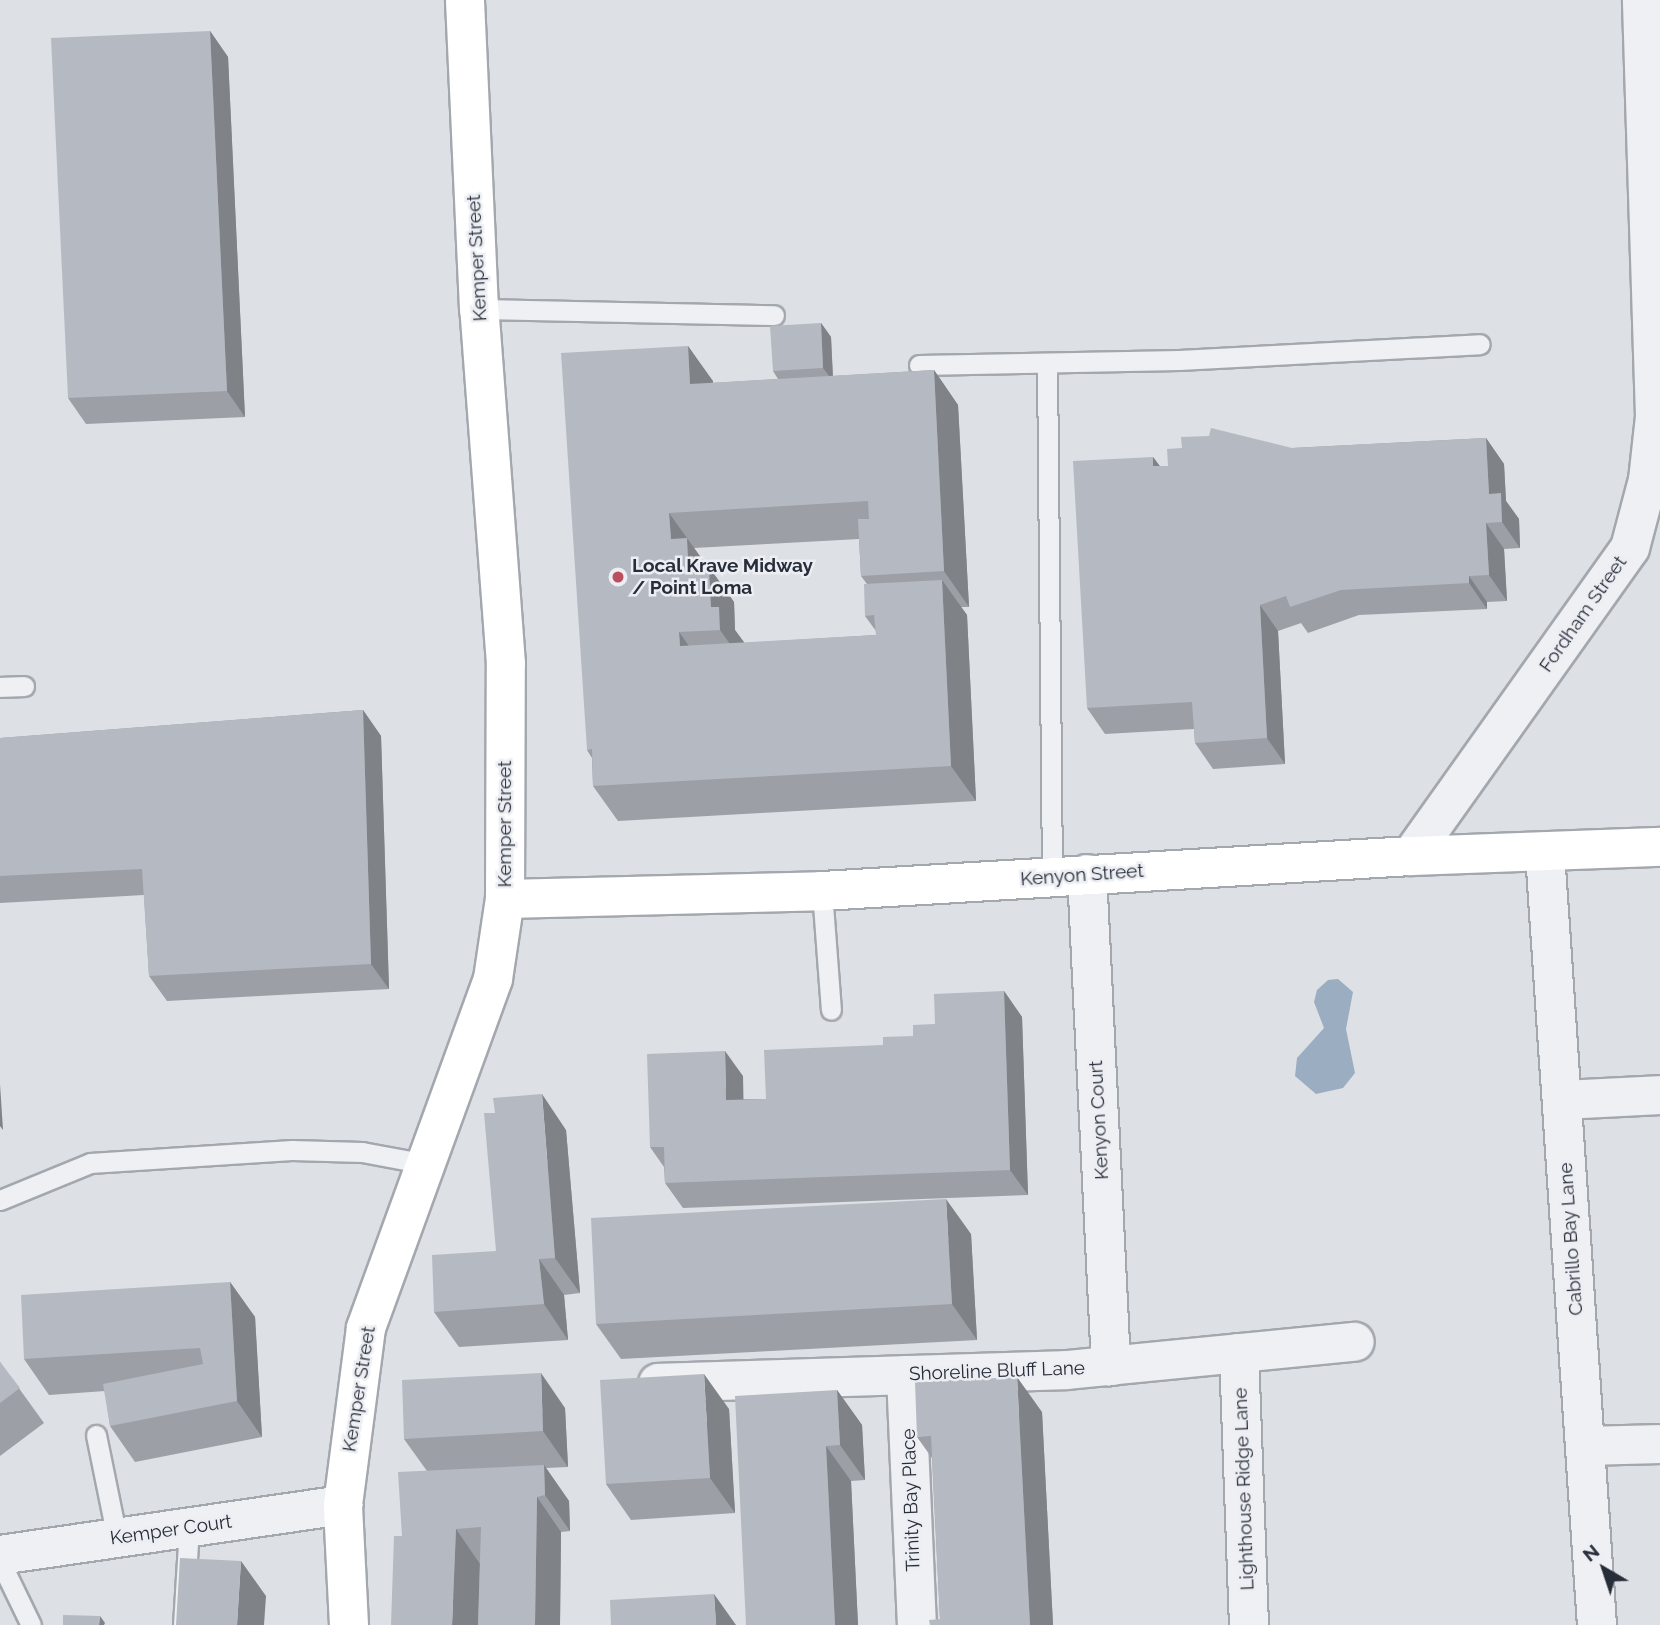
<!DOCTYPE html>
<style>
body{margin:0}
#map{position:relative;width:1660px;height:1625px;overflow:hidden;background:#dde0e5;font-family:Raleway,sans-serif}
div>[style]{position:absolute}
.water>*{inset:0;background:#9badc1}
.roads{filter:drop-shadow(2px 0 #a3a7ae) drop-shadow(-2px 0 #a3a7ae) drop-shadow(0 2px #a3a7ae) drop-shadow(0 -2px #a3a7ae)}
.lane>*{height:19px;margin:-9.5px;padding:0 9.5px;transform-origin:9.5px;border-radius:9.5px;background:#eff0f3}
.street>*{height:38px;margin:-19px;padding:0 19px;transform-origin:19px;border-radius:19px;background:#eff0f3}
.secondary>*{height:38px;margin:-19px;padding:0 19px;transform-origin:19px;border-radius:19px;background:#fff}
.wall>*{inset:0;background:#9c9fa6}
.shaded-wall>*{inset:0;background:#7f8287}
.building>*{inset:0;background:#b5b9c1}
.dots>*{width:19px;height:19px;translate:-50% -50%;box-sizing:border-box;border:4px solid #eceef3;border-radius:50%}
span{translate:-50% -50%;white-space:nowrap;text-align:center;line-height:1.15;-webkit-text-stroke:5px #eceef3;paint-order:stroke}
.street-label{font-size:19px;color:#282e39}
.poi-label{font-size:19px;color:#282e39;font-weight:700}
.left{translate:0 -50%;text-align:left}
.north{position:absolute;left:1569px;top:1534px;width:70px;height:70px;-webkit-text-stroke:5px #eceef3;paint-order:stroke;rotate:321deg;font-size:19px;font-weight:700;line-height:28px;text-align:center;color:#282e39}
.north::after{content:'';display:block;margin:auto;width:24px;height:32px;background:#282e39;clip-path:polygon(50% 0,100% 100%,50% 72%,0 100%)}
</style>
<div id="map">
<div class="water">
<div style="clip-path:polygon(1338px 979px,1353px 992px,1346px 1029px,1355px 1073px,1343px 1088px,1316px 1094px,1295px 1076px,1297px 1058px,1324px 1028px,1314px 1002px,1317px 990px,1328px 980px)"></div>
</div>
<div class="roads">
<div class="lane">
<div style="left:479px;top:309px;width:295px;rotate:1.2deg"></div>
<div style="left:1047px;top:364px;width:513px;rotate:89.44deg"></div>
<div style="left:919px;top:365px;width:260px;rotate:-1.1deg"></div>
<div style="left:1179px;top:360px;width:301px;rotate:-3deg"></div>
<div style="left:0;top:687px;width:24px;rotate:-2deg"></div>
<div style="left:822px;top:891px;width:119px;rotate:85.7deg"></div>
<div style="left:0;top:1200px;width:97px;rotate:-22.3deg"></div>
<div style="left:90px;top:1163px;width:202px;rotate:-3.7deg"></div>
<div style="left:292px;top:1150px;width:70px;rotate:1.6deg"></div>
<div style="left:362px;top:1152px;width:65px;rotate:10.6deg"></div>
<div style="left:96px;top:1435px;width:105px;rotate:78.5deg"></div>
<div style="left:0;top:1561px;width:71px;rotate:64.2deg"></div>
<div style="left:183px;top:1625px;width:98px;rotate:-86.5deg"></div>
</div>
<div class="street">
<div style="left:1545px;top:853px;width:774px;rotate:86.15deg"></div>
<div style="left:1411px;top:856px;width:378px;rotate:-54.6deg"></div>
<div style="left:1630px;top:548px;width:70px;rotate:-75.2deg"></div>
<div style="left:1648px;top:480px;width:63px;rotate:-83.7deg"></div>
<div style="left:1655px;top:417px;width:417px;rotate:-91.8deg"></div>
<div style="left:1087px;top:874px;width:493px;rotate:87.2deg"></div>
<div style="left:1562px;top:1100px;width:98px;rotate:-2.9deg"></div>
<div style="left:1239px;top:1353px;width:272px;rotate:87.9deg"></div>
<div style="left:906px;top:1375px;width:250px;rotate:87.5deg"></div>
<div style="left:658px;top:1383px;width:409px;rotate:-1.8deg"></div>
<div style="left:1067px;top:1370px;width:289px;rotate:-5.6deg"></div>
<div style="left:1585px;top:1446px;width:75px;rotate:-1.5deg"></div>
<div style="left:0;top:1555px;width:347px;rotate:-8.3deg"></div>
</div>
<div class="secondary">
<div style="left:505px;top:899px;width:317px;rotate:-1.4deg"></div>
<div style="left:822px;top:891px;width:590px;rotate:-3.4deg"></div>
<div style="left:1411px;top:856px;width:249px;rotate:-2.1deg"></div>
<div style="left:349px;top:1625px;width:120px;rotate:-92.9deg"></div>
<div style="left:343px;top:1505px;width:178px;rotate:-82.6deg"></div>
<div style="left:366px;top:1328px;width:371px;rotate:-70deg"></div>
<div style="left:493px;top:979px;width:81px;rotate:-81.5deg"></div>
<div style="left:505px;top:899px;width:235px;rotate:-89.8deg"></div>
<div style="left:506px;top:664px;width:356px;rotate:-94.3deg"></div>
<div style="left:479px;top:309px;width:309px;rotate:-92.6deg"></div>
</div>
</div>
<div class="wall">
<div style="clip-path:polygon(210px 31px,228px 57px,245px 417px,86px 424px,68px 398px)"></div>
<div style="clip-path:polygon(evenodd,821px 323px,831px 337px,833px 376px,934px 370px,958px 405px,969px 607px,961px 607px,967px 615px,976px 801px,618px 821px,593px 786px,592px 758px,587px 750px,688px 346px,713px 383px,778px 379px,773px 371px,821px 323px,859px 539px,861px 576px,867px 584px,865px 616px,876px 631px,876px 635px,744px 643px,735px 630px,734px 602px,709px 567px,707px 567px,694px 548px,859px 539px)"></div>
<div style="clip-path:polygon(1486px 438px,1504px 464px,1506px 501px,1519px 519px,1520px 548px,1504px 549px,1507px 601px,1487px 602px,1487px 609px,1359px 615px,1308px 633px,1301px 623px,1278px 631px,1285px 764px,1213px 769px,1195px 743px,1194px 729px,1105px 734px,1087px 708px,1153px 457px,1160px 466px,1168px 466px,1292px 448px)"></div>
<div style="clip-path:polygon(363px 710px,381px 736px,389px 989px,167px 1001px,149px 976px,144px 895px,0 903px,0 738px)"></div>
<div style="clip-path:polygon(1004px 991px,1022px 1017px,1028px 1195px,683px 1208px,665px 1183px,664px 1167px,650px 1147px,743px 1076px,743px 1099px,766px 1099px,883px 1045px,913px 1036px,935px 1024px)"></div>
<div style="clip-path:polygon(566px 1130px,580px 1293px,564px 1295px,568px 1340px,459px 1347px,434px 1312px,496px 1251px)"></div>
<div style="clip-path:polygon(971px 1234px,977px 1340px,621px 1359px,596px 1324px)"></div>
<div style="clip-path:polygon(230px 1282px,255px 1317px,262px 1437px,135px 1462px,110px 1426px,105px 1391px,49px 1395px,24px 1359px)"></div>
<div style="clip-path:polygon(0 1362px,44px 1423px,0 1456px)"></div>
<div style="clip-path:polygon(837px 1390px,862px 1425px,865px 1480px,851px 1481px,858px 1625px,746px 1625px)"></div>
<div style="clip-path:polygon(565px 1408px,568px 1467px,546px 1468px,569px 1501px,570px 1531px,561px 1532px,560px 1625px,478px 1625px,402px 1536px,427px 1471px,404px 1439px)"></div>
<div style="clip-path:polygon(729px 1409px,735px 1513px,631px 1520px,606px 1484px)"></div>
<div style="clip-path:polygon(1042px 1412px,1053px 1625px,930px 1625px,940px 1619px,932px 1458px,917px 1437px)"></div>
</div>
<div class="shaded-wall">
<div style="clip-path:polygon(210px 31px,228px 57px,245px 417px,227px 391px)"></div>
<div style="clip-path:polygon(821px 323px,831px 337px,833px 381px,823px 368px)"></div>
<div style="clip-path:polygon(688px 346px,713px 381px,715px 419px,690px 384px)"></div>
<div style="clip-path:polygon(934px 370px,958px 405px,969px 607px,944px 571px)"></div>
<div style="clip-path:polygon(1486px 438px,1504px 464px,1506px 501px,1519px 519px,1520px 548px,1502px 522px,1489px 494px)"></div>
<div style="clip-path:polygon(1153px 457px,1171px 482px,1153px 466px)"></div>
<div style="clip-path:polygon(669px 513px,710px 570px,709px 567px,734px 602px,735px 630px,744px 642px,745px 665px,720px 630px,711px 607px,671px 539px)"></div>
<div style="clip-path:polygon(1486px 523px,1504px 549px,1507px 601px,1489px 575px)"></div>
<div style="clip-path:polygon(1469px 576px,1487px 602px,1487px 609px,1469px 583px)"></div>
<div style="clip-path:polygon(942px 580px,967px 615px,976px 801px,951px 766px)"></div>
<div style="clip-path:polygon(1260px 605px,1278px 631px,1285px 764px,1267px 738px)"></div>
<div style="clip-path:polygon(679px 632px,704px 667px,680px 646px)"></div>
<div style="clip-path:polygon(363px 710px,381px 736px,389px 989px,371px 964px)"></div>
<div style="clip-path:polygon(1004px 991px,1022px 1017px,1028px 1195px,1010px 1170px)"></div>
<div style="clip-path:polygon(725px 1051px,743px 1076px,744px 1125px,726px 1100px)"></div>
<div style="clip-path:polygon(0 1084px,3px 1130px,0 1126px)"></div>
<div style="clip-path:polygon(542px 1094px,566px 1130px,580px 1293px,555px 1258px)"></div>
<div style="clip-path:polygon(946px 1199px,971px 1234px,977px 1340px,952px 1304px)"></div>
<div style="clip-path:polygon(539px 1259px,564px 1295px,568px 1340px,544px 1304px)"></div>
<div style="clip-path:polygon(230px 1282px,255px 1317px,262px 1437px,237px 1401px)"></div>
<div style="clip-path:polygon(541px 1373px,565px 1408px,568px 1467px,543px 1431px)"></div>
<div style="clip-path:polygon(704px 1374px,729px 1409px,735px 1513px,710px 1478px)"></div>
<div style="clip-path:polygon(1017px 1377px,1042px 1412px,1053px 1625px,1030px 1625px)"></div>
<div style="clip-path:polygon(837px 1390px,862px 1425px,865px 1480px,840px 1445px)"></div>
<div style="clip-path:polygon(826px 1446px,851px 1481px,858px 1625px,835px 1625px)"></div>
<div style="clip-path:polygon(544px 1465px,569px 1501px,570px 1531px,545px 1495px)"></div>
<div style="clip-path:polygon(537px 1497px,561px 1532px,560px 1625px,535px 1625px)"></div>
<div style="clip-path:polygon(456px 1529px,480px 1564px,478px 1625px,452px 1625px)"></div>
<div style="clip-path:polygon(241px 1561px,266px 1596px,264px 1625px,237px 1625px)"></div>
<div style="clip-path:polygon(714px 1594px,736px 1625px,716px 1625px)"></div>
<div style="clip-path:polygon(100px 1616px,105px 1623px,104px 1625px,99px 1625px)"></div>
</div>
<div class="building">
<div style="clip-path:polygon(210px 31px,227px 391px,68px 398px,51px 38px)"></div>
<div style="clip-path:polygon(821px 323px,823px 368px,773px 371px,770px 326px)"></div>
<div style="clip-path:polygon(688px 346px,690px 384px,934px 370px,944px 571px,861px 576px,858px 519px,869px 519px,868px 501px,669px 513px,671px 539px,687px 538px,688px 557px,700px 556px,700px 567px,709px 567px,711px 607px,719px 607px,720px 630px,679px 632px,680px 646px,876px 635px,874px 615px,865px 616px,864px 584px,942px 580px,951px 766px,593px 786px,592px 749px,587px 750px,561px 353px)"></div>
<div style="clip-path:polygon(1211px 428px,1292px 448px,1486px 438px,1489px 494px,1501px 493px,1502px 522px,1486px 523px,1489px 575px,1469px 576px,1469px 583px,1341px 590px,1290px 607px,1286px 596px,1260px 605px,1267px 738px,1195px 743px,1192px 702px,1087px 708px,1073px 461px,1153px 457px,1153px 466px,1168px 466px,1167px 449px,1182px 448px,1181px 437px,1209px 436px)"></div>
<div style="clip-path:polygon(363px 710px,371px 964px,149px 976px,142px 869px,0 876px,0 738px)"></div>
<div style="clip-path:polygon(1004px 991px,1010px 1170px,665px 1183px,664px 1147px,650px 1147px,647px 1054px,725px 1051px,726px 1100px,766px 1099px,764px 1050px,883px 1045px,883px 1037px,913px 1036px,913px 1025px,935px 1024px,934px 994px)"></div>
<div style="clip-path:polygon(542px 1094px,555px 1258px,539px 1259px,544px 1304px,434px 1312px,432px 1255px,496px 1251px,484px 1113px,495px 1113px,493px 1098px)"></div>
<div style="clip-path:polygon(946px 1199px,952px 1304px,596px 1324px,591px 1218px)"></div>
<div style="clip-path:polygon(230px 1282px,237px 1401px,110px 1426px,103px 1384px,203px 1364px,200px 1348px,24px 1359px,21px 1295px)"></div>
<div style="clip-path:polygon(0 1362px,20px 1388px,0 1403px)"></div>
<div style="clip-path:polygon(541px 1373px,543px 1431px,404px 1439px,402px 1380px)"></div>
<div style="clip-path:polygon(704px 1374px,710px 1478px,606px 1484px,600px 1380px)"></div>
<div style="clip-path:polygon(1017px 1377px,1030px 1625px,930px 1625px,929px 1620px,940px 1619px,931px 1436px,917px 1437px,915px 1382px)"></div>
<div style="clip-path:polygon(837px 1390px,840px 1445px,826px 1446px,835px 1625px,746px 1625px,735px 1396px)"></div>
<div style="clip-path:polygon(544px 1465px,545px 1495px,537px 1497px,535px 1625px,478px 1625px,481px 1527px,456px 1529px,452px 1625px,391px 1625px,394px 1536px,402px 1536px,398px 1472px)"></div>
<div style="clip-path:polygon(180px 1558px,241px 1561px,237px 1625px,176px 1625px)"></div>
<div style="clip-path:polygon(714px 1594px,716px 1625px,611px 1625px,610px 1600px)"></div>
<div style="clip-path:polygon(63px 1615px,100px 1616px,99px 1625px,63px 1625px)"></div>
</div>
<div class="dots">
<div style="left:618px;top:577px;background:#bc4f5f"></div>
</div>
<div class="street-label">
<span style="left:477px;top:258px;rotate:-93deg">Kemper Street</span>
<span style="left:1583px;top:614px;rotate:-55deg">Fordham Street</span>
<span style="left:505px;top:824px;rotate:-90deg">Kemper Street</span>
<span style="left:1082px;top:875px;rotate:-4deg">Kenyon Street</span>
<span style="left:1099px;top:1120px;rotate:-93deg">Kenyon Court</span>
<span style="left:1571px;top:1239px;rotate:-94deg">Cabrillo Bay Lane</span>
<span style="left:997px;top:1371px;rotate:-2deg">Shoreline Bluff Lane</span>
<span style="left:359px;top:1389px;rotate:-81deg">Kemper Street</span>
<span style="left:1244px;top:1489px;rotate:-92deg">Lighthouse Ridge Lane</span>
<span style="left:911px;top:1500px;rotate:-92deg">Trinity Bay Place</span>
<span style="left:171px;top:1530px;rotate:-8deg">Kemper Court</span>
</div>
<div class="poi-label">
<span class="left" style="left:632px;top:577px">Local Krave Midway<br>/ Point Loma</span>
</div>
<div class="north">N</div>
</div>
